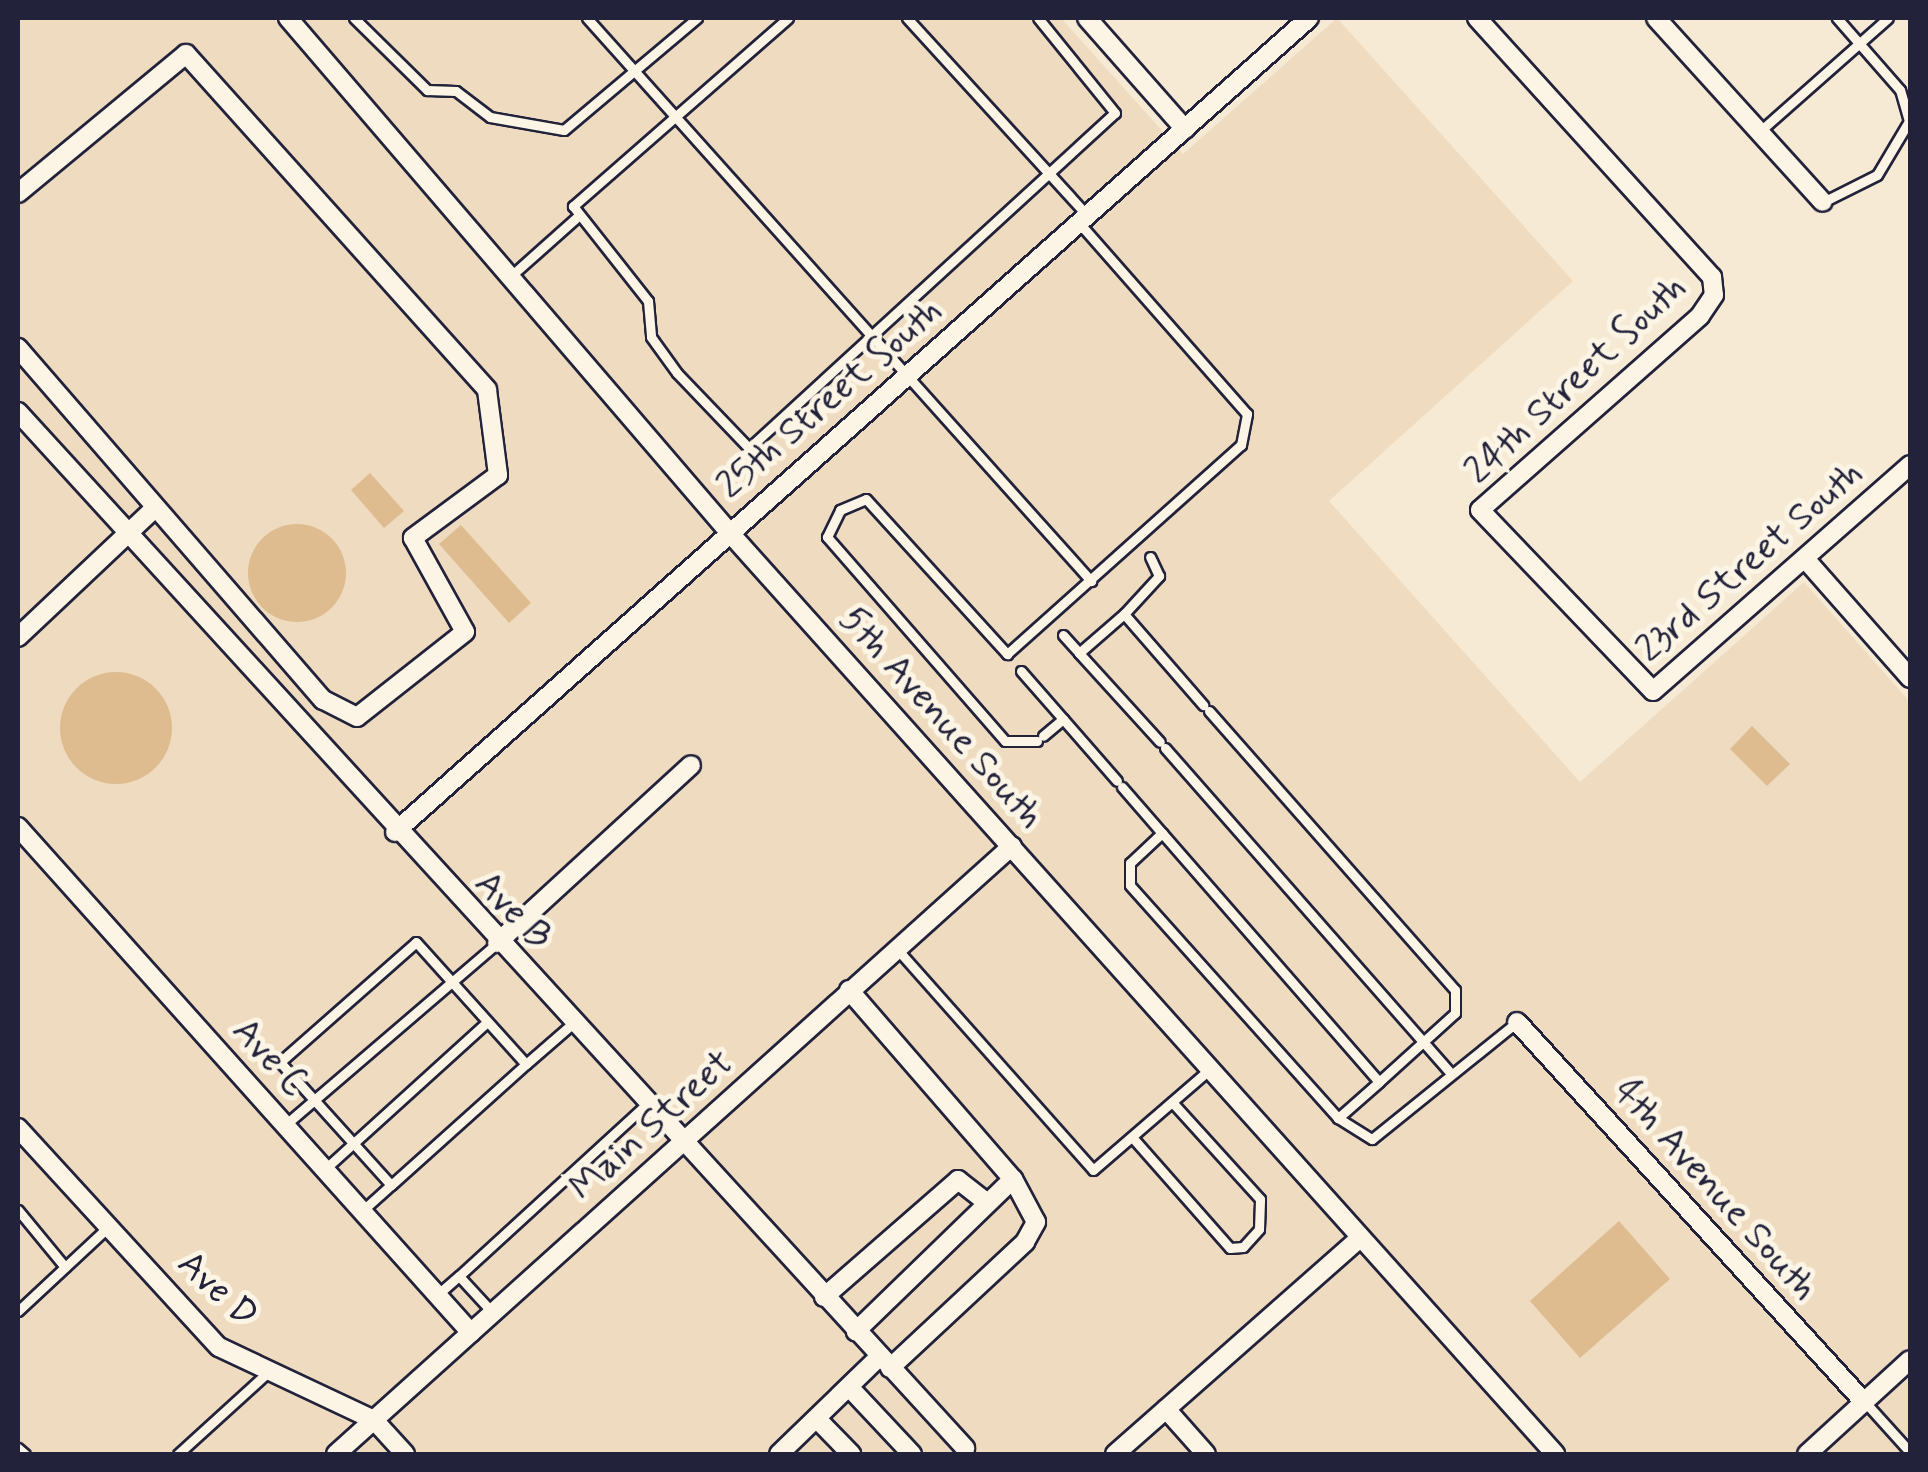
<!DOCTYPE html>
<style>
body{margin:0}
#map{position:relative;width:1928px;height:1472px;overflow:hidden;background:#f6ead4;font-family:Mynerve,sans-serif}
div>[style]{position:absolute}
.built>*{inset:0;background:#efdcc0}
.building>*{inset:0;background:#debc90}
.round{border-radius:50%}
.roads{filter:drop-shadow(2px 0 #22223b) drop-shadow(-2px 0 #22223b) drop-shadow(0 2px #22223b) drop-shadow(0 -2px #22223b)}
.lane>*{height:9px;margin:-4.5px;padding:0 4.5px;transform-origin:4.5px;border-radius:4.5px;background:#fcf5e5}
.street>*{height:18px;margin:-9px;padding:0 9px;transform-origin:9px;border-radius:9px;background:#fcf5e5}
span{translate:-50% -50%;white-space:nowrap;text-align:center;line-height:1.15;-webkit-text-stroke:10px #fcf5e5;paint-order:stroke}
.street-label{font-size:38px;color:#22223b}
.frame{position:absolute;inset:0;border:20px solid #22223b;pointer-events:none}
</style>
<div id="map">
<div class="built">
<div style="clip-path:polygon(18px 18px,1061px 18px,1183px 154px,1337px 18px,1573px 281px,1329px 501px,1580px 782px,1804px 582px,1910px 702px,1910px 1454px,18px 1454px)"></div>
</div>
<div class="building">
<div style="clip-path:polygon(370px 473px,404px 511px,384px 528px,351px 490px)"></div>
<div class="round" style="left:248px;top:524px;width:98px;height:98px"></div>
<div style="clip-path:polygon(461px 525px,531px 603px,509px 623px,439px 544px)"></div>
<div class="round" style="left:60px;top:672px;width:112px;height:112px"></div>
<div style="clip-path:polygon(1752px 726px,1790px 764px,1767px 786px,1730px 749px)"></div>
<div style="clip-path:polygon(1619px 1221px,1670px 1279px,1580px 1358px,1530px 1301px)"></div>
</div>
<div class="roads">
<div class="lane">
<div style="left:354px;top:18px;width:103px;rotate:44.6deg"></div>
<div style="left:427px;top:90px;width:29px;rotate:2deg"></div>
<div style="left:456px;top:91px;width:43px;rotate:37.4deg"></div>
<div style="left:490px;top:117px;width:75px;rotate:10deg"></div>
<div style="left:564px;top:130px;width:174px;rotate:-40.1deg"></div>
<div style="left:587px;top:18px;width:756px;rotate:48.16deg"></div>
<div style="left:788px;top:18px;width:286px;rotate:138.8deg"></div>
<div style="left:573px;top:206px;width:121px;rotate:51.7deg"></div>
<div style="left:648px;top:301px;width:36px;rotate:85deg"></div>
<div style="left:651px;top:337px;width:44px;rotate:54.2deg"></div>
<div style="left:677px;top:373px;width:104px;rotate:46.2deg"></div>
<div style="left:749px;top:448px;width:496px;rotate:-42.5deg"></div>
<div style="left:1115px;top:113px;width:122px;rotate:-129deg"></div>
<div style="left:907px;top:18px;width:267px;rotate:47.6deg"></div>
<div style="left:1759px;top:132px;width:172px;rotate:-41.5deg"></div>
<div style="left:1823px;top:202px;width:60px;rotate:-26.6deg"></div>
<div style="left:1877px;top:175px;width:63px;rotate:-59.3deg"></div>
<div style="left:1909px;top:121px;width:32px;rotate:-106deg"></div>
<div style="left:1900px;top:90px;width:96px;rotate:-131.2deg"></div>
<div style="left:512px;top:275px;width:87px;rotate:-41.7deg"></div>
<div style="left:1124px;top:614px;width:121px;rotate:49deg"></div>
<div style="left:1063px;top:635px;width:24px;rotate:48deg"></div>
<div style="left:1079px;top:653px;width:60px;rotate:-40.9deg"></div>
<div style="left:1124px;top:614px;width:52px;rotate:-47.4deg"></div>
<div style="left:1159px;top:576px;width:21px;rotate:-115deg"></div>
<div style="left:1079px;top:653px;width:120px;rotate:47.7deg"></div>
<div style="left:1021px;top:671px;width:64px;rotate:48.8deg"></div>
<div style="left:1063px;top:719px;width:26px;rotate:140deg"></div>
<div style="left:1209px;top:711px;width:372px;rotate:48.6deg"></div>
<div style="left:1455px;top:990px;width:23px;rotate:90deg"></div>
<div style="left:1455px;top:1013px;width:103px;rotate:137.8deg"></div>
<div style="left:1063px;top:719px;width:82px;rotate:48.9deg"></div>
<div style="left:1037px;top:741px;width:32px;rotate:180deg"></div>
<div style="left:1005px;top:741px;width:271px;rotate:-131.1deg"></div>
<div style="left:827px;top:537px;width:30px;rotate:-64deg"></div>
<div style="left:840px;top:510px;width:28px;rotate:-23deg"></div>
<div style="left:866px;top:499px;width:210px;rotate:47.7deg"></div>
<div style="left:1007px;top:654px;width:314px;rotate:-41.8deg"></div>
<div style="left:1241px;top:445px;width:32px;rotate:-79deg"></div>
<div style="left:1247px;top:414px;width:254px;rotate:-131.3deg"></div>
<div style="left:1165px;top:748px;width:434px;rotate:48.7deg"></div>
<div style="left:1122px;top:787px;width:61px;rotate:49deg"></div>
<div style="left:1162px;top:833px;width:330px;rotate:48.9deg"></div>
<div style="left:1379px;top:1082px;width:55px;rotate:138.7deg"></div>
<div style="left:1338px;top:1118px;width:312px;rotate:-131.8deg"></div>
<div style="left:1130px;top:885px;width:22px;rotate:-90deg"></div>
<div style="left:1130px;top:863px;width:44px;rotate:-43.2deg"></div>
<div style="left:897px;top:949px;width:295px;rotate:48.4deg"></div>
<div style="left:1093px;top:1170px;width:153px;rotate:-40.8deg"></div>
<div style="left:526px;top:1064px;width:181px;rotate:138.1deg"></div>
<div style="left:391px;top:1185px;width:166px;rotate:-132.1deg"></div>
<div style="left:280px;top:1062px;width:181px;rotate:-41.4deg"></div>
<div style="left:416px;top:942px;width:164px;rotate:48deg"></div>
<div style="left:526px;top:1064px;width:61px;rotate:-41deg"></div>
<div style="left:1338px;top:1118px;width:40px;rotate:32deg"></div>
<div style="left:1372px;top:1139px;width:186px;rotate:-38.9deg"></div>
<div style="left:285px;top:1125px;width:279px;rotate:-40.6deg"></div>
<div style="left:1132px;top:1137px;width:148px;rotate:48.6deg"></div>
<div style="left:1230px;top:1248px;width:13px;rotate:-4deg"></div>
<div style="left:1243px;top:1247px;width:24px;rotate:-48deg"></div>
<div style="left:1259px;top:1229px;width:30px;rotate:-88deg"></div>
<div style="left:1260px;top:1199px;width:131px;rotate:-132.2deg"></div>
<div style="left:325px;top:1169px;width:219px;rotate:-42.2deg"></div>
<div style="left:18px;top:1210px;width:74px;rotate:50.5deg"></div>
<div style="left:363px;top:1210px;width:38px;rotate:-42deg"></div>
<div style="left:437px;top:1295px;width:29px;rotate:-41deg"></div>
<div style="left:18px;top:1311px;width:123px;rotate:-43deg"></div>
<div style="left:493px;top:1313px;width:50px;rotate:-132.6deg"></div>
<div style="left:459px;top:1276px;width:255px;rotate:-42.5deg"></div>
<div style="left:1865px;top:1402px;width:67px;rotate:48deg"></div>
<div style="left:18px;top:1448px;width:9px;rotate:41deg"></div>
<div style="left:178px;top:1454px;width:122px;rotate:-42.3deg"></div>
</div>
<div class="street">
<div style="left:288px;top:18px;width:677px;rotate:49.37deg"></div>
<div style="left:729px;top:532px;width:1238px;rotate:48.14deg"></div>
<div style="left:1087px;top:18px;width:148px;rotate:48.6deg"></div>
<div style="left:1477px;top:18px;width:350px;rotate:47.8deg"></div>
<div style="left:1712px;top:277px;width:18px;rotate:84deg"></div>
<div style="left:1714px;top:295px;width:25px;rotate:124deg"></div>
<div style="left:1700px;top:316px;width:293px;rotate:138.6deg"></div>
<div style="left:1480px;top:510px;width:250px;rotate:46.3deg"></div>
<div style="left:1653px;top:691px;width:342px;rotate:-41.3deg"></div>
<div style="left:1656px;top:18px;width:248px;rotate:47.8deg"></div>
<div style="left:18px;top:193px;width:218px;rotate:-39.6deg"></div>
<div style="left:186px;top:54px;width:451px;rotate:48.1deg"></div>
<div style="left:487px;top:390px;width:86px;rotate:82.6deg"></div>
<div style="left:498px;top:475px;width:106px;rotate:143.5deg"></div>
<div style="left:413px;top:538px;width:107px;rotate:61deg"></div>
<div style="left:465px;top:632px;width:137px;rotate:141.8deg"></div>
<div style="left:357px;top:717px;width:38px;rotate:-153deg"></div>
<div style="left:323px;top:700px;width:466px;rotate:-130.9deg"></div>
<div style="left:18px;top:412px;width:1404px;rotate:47.57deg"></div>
<div style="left:1807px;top:561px;width:156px;rotate:48.6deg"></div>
<div style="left:18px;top:637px;width:187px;rotate:-43.3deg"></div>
<div style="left:18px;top:827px;width:679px;rotate:48.16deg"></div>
<div style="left:395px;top:832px;width:1224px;rotate:-41.69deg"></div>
<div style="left:497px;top:943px;width:263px;rotate:-42.5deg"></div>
<div style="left:849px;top:990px;width:250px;rotate:49.1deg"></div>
<div style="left:1013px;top:1179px;width:219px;rotate:135.9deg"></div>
<div style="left:1517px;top:1022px;width:515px;rotate:47.6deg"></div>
<div style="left:18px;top:1128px;width:297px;rotate:47.5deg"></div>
<div style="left:219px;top:1347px;width:171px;rotate:25.2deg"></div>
<div style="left:374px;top:1420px;width:46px;rotate:47.6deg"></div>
<div style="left:824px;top:1297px;width:178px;rotate:-41.1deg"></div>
<div style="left:958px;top:1180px;width:37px;rotate:38deg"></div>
<div style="left:890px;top:1368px;width:185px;rotate:-43deg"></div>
<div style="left:1025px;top:1242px;width:23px;rotate:-61deg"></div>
<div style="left:1036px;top:1222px;width:49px;rotate:-118.1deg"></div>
<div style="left:849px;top:1387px;width:92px;rotate:46.8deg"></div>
<div style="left:1166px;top:1409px;width:60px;rotate:48.4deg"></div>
<div style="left:817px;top:1419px;width:49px;rotate:45.8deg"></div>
<div style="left:336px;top:1454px;width:909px;rotate:-41.97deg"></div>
<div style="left:779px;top:1454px;width:141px;rotate:-44.1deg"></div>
<div style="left:1115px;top:1454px;width:327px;rotate:-41.4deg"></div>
<div style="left:1807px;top:1454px;width:139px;rotate:-42.4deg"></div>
</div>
</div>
<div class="street-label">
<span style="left:1576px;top:380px;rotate:-43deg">24th Street South</span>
<span style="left:830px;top:399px;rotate:-41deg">25th Street South</span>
<span style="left:1750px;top:562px;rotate:-41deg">23rd Street South</span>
<span style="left:941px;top:718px;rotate:48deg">5th Avenue South</span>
<span style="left:512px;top:911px;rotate:47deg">Ave B</span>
<span style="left:269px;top:1058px;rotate:48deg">Ave C</span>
<span style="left:652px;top:1126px;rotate:-42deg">Main Street</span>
<span style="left:1715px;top:1190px;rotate:48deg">4th Avenue South</span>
<span style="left:217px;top:1290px;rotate:43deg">Ave D</span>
</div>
<div class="frame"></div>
</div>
